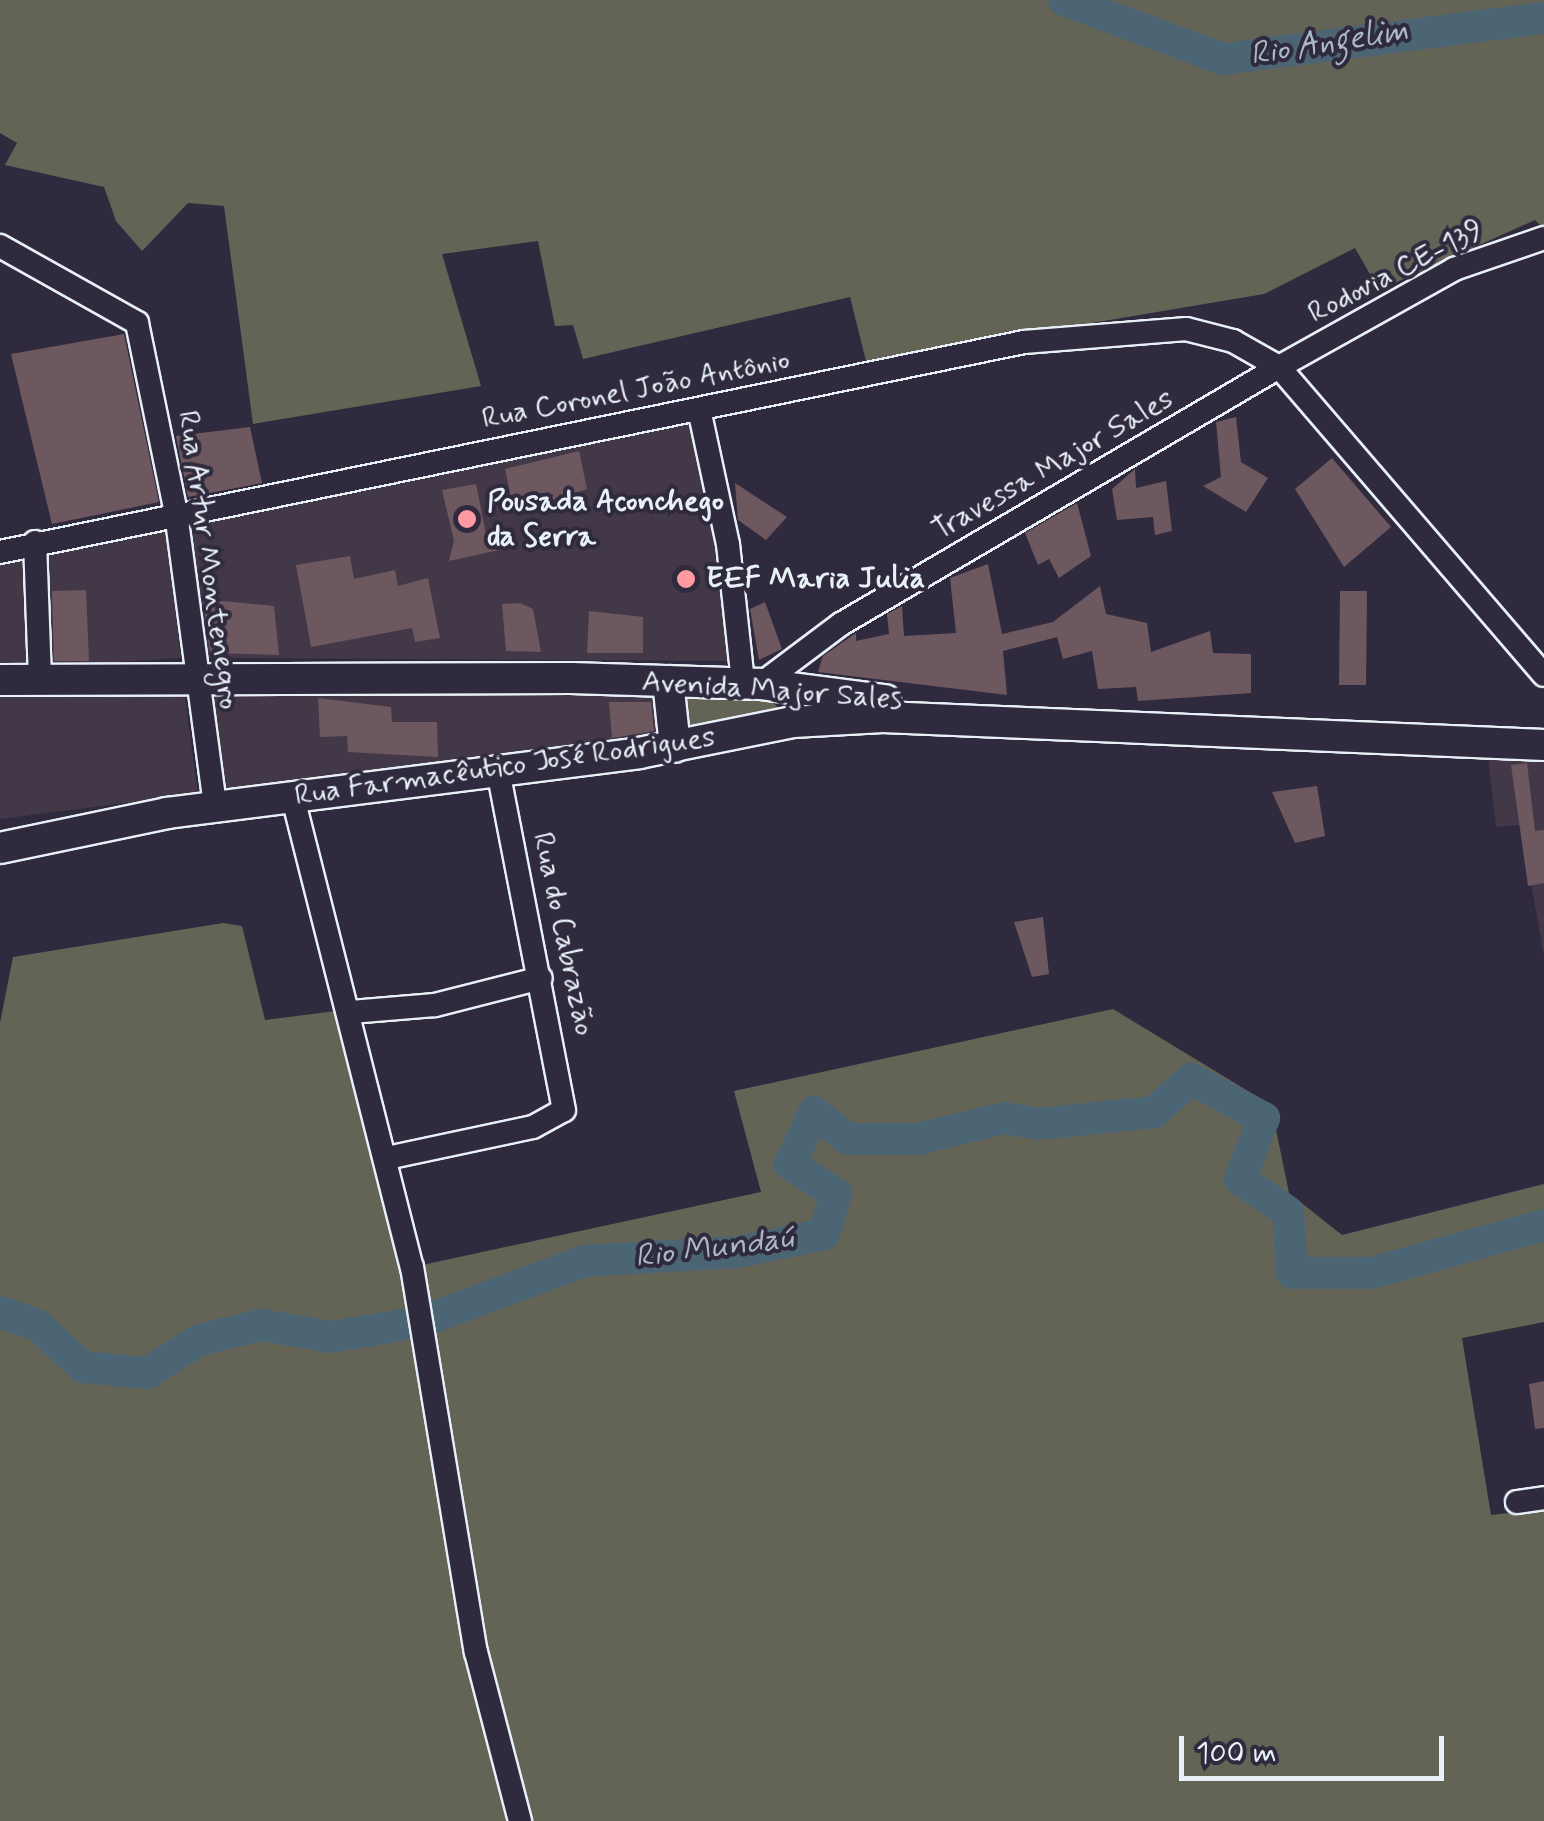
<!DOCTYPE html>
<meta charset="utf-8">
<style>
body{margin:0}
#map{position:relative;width:1544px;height:1821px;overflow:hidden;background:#2f2a3d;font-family:Mynerve,sans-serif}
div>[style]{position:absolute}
.built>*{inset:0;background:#423847}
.green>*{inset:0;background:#646456}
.river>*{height:32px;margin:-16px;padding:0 16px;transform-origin:16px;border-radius:16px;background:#4c6575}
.building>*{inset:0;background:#6e585f}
.roads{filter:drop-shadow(2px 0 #e8f1f8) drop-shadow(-2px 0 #e8f1f8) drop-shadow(0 2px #e8f1f8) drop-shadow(0 -2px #e8f1f8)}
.minor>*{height:22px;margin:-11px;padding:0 11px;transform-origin:11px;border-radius:11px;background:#2f2a3d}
.major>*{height:30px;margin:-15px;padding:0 15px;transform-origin:15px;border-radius:15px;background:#2f2a3d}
.dots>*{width:28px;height:28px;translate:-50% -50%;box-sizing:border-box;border:5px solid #2f2a3d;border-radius:50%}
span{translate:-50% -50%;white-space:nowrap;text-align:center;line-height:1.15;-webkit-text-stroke:8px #2f2a3d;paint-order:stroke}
.street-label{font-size:30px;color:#e8f1f8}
.poi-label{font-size:30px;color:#e8f1f8;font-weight:700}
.left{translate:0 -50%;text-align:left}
.water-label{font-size:32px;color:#aab9c4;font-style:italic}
.scale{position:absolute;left:1179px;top:1736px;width:265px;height:45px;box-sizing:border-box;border:5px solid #e8f1f8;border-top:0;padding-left:12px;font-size:30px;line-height:35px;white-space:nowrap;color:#e8f1f8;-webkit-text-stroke:8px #2f2a3d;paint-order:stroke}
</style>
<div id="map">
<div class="built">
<div style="clip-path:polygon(698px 416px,722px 527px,728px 661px,200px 658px,189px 520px)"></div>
<div style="clip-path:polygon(165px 525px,181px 658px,0 669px,0 566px)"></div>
<div style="clip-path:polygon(183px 682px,198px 794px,0 819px,0 689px)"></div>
<div style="clip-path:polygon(204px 686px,658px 693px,658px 735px,222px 792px)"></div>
<div style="clip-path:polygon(1488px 755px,1544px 755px,1544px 957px,1521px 825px,1496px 827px)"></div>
</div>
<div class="green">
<div style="clip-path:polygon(0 0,1544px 0,1544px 229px,1535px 220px,1379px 290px,1355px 248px,1264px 294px,866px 361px,850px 297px,583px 359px,573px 325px,555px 326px,538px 241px,442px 254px,481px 386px,253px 424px,224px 206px,188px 203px,142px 251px,116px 221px,104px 187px,5px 165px,17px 143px,0 133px)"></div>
<div style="clip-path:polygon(682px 697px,770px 699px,781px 711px,685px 729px)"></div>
<div style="clip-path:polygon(223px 923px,242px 926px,265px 1020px,336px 1011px,413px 1267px,761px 1192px,734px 1091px,1113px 1009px,1271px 1105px,1289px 1193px,1342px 1235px,1544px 1184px,1544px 1322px,1462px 1338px,1491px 1515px,1544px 1509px,1544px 1821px,0 1821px,0 1023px,13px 957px)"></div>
</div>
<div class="river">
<div style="left:1064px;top:0;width:170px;rotate:20.4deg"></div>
<div style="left:1223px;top:59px;width:324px;rotate:-7.3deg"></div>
<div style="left:0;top:1312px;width:39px;rotate:19deg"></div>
<div style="left:37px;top:1325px;width:62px;rotate:42.4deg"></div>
<div style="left:83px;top:1367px;width:64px;rotate:5.4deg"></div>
<div style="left:147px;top:1373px;width:62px;rotate:-32.4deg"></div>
<div style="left:199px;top:1340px;width:64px;rotate:-13.6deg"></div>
<div style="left:261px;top:1325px;width:71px;rotate:9.7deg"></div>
<div style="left:331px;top:1337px;width:72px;rotate:-9.6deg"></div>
<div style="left:431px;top:1318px;width:164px;rotate:-20.3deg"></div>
<div style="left:585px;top:1261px;width:153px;rotate:-3.4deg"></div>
<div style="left:738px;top:1252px;width:88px;rotate:-11.8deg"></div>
<div style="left:824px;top:1234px;width:42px;rotate:-73.3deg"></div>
<div style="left:836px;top:1194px;width:55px;rotate:-146.9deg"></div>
<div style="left:790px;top:1164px;width:57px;rotate:-65.2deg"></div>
<div style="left:814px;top:1112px;width:43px;rotate:38.5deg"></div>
<div style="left:848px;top:1139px;width:70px"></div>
<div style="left:918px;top:1139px;width:89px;rotate:-13.7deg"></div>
<div style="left:1004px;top:1118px;width:35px;rotate:10deg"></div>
<div style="left:1038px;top:1124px;width:117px;rotate:-5.9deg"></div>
<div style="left:1154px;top:1112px;width:50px;rotate:-41.7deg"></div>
<div style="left:1191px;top:1079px;width:83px;rotate:28.1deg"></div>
<div style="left:1264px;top:1118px;width:66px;rotate:111.5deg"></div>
<div style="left:1240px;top:1179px;width:58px;rotate:34.5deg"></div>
<div style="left:1288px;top:1212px;width:61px;rotate:86.2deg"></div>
<div style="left:1292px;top:1273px;width:79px"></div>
<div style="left:1371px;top:1273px;width:180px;rotate:-15.5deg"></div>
</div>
<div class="building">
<div style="clip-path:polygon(124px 334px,159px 502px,52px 524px,11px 354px)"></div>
<div style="clip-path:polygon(1236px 417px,1241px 462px,1268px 478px,1246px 512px,1203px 486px,1221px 477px,1216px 422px)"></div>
<div style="clip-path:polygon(250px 427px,262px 483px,188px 497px,176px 436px)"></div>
<div style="clip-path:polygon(579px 451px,587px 489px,514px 512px,505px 469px)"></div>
<div style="clip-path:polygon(1332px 458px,1391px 527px,1344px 567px,1295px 489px)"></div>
<div style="clip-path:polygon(1135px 469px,1136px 488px,1166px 481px,1172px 531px,1155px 535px,1153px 517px,1117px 520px,1112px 489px)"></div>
<div style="clip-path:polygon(735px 483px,787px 517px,766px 540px,738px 520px)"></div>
<div style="clip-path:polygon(476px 484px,486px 534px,501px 532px,504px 549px,449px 561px,454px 541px,442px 490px)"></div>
<div style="clip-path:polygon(1077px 503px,1091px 556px,1059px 578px,1049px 559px,1038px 565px,1025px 533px)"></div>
<div style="clip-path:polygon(350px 556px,354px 579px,395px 570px,398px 586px,428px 578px,440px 638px,415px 642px,412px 628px,311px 647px,296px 565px)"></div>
<div style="clip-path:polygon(988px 564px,1002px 634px,1053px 622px,1100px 586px,1106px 614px,1147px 623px,1151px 652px,1210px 631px,1213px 653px,1251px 654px,1251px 693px,1138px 701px,1136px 687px,1098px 689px,1092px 651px,1063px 659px,1057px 637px,1003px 651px,1007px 695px,818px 672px,823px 656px,856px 633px,856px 641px,889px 634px,887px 614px,902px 606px,904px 636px,956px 633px,950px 578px)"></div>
<div style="clip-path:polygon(86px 590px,89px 661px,54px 661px,52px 591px)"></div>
<div style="clip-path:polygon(1340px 591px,1367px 591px,1366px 685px,1339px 685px)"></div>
<div style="clip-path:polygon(203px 599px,274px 606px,279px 655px,210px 653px)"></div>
<div style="clip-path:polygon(765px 602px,782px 649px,759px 660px,750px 609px)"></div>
<div style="clip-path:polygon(520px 603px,533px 609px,541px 652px,506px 651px,502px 604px)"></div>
<div style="clip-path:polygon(589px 611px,643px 617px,643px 653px,587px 653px)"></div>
<div style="clip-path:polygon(318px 698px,391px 707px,392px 722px,437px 722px,438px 757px,348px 752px,347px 736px,320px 737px)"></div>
<div style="clip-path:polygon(609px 702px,651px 702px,654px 731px,612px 738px)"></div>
<div style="clip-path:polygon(1527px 763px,1535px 831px,1544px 830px,1544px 883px,1528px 886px,1511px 765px)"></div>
<div style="clip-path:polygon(1317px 786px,1325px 836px,1295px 843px,1272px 792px)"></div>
<div style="clip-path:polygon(1043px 917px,1049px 974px,1032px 977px,1014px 922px)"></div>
<div style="clip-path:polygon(1544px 1381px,1544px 1428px,1535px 1429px,1529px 1384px)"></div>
</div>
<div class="roads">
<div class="minor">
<div style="left:0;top:246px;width:157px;rotate:29.3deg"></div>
<div style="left:137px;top:323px;width:194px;rotate:78.4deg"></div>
<div style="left:176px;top:513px;width:297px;rotate:82.4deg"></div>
<div style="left:699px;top:409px;width:138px;rotate:77.9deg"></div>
<div style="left:728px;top:544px;width:140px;rotate:83.8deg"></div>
<div style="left:35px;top:542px;width:136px;rotate:87.9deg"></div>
<div style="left:0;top:552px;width:1045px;rotate:-11.59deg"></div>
<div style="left:1024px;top:342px;width:163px;rotate:-4.6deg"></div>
<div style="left:1186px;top:329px;width:49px;rotate:14.3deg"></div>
<div style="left:1233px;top:341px;width:53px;rotate:29.5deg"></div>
<div style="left:1279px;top:367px;width:406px;rotate:49.3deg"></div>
<div style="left:761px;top:684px;width:100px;rotate:-36.9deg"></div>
<div style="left:841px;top:624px;width:508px;rotate:-30.4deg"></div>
<div style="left:1279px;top:367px;width:201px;rotate:-29.2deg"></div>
<div style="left:1454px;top:269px;width:95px;rotate:-19deg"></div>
<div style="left:293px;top:798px;width:484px;rotate:75.8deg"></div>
<div style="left:412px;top:1267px;width:390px;rotate:80.6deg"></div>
<div style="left:476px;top:1652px;width:175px;rotate:75.4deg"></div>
<div style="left:351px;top:1012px;width:84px;rotate:-4.8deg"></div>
<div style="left:435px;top:1005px;width:109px;rotate:-14.3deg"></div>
<div style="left:387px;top:1158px;width:149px;rotate:-12deg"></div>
<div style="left:533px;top:1127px;width:35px;rotate:-29deg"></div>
<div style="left:564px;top:1110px;width:344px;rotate:-101deg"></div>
<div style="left:1517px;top:1502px;width:27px;rotate:-8deg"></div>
</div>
<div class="major">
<div style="left:0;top:680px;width:571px;rotate:-0.2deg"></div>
<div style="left:571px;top:678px;width:190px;rotate:1.8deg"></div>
<div style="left:761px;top:684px;width:125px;rotate:7.4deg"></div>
<div style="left:668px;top:681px;width:66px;rotate:83.9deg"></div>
<div style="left:0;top:848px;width:171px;rotate:-11.8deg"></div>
<div style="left:167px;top:813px;width:476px;rotate:-7.2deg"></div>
<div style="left:639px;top:753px;width:157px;rotate:-11.4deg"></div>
<div style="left:793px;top:722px;width:90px;rotate:-3.2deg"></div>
<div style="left:883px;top:717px;width:662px;rotate:2.43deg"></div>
</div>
</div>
<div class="dots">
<div style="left:467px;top:519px;background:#ff9aa2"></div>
<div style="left:686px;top:579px;background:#ff9aa2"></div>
</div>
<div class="street-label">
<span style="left:1396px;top:272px;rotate:-27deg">Rodovia CE-139</span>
<span style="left:636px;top:390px;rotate:-11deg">Rua Coronel João Antônio</span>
<span style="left:1053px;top:465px;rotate:-30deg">Travessa Major Sales</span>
<span style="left:208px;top:560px;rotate:82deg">Rua Artur Montenegro</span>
<span style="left:772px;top:691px;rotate:4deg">Avenida Major Sales</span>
<span style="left:505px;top:767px;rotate:-8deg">Rua Farmacêutico José Rodrigues</span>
<span style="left:563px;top:934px;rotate:78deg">Rua do Cabrazão</span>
</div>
<div class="poi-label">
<span class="left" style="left:487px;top:519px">Pousada Aconchego<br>da Serra</span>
<span class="left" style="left:706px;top:579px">EEF Maria Julia</span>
</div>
<div class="water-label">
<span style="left:1329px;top:43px;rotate:-9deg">Rio Angelim</span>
<span style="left:714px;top:1248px;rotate:-7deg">Rio Mundaú</span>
</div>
<div class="scale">100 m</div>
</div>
